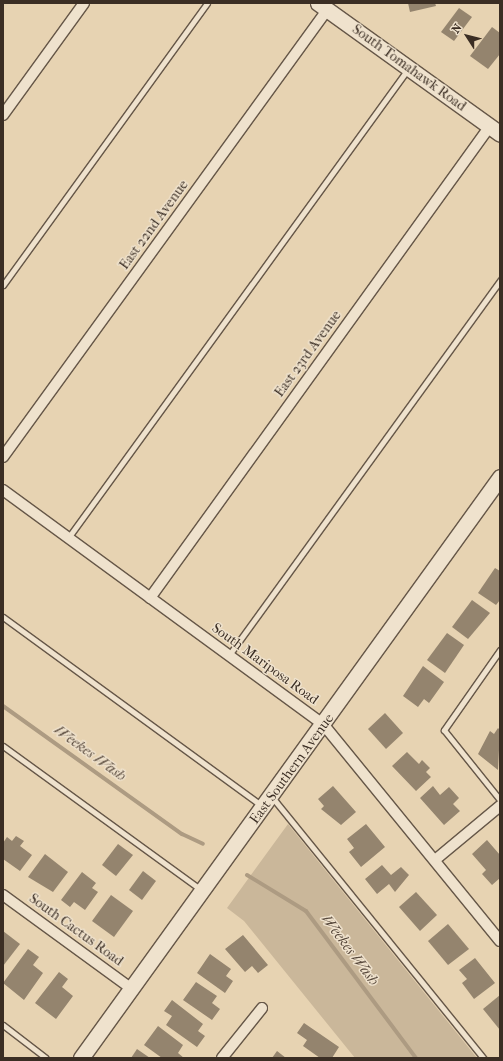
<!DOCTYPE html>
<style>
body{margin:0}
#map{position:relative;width:503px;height:1061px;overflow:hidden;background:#e7d3b2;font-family:"IM FELL French Canon",serif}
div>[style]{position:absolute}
.green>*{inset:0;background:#cab79a}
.stream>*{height:4px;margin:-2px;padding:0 2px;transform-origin:2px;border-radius:2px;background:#ad9b82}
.building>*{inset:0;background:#94846e}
.roads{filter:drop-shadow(1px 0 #665748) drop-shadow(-1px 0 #665748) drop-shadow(0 1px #665748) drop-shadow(0 -1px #665748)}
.lane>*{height:5px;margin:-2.5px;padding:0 2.5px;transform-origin:2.5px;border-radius:2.5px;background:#efe2cd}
.street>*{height:10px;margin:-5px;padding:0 5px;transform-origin:5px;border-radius:5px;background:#efe2cd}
.secondary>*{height:15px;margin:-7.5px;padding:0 7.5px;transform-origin:7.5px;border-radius:7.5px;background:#efe2cd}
span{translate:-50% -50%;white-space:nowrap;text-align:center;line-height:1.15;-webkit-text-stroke:3px #efe2cd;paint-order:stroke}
.street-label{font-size:14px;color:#3b2e24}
.water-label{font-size:15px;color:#58493c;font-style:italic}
.frame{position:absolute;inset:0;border:4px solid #3b2e24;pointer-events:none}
.north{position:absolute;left:447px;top:16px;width:40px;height:40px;-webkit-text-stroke:3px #efe2cd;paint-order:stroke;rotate:306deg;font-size:11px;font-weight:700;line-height:16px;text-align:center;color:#3b2e24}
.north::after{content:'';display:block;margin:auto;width:14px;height:18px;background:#3b2e24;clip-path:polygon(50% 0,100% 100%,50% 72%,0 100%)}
</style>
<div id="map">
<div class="green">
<div style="clip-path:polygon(288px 824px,477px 1058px,355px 1058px,244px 921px,227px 908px)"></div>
</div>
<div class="stream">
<div style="left:3px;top:706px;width:220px;rotate:35.6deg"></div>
<div style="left:182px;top:834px;width:23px;rotate:25deg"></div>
<div style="left:247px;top:875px;width:69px;rotate:31.4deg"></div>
<div style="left:306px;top:911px;width:184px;rotate:53.2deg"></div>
</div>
<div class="building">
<div style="clip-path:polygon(408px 3px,435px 3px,436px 6px,410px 12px)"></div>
<div style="clip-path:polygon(459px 8px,472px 17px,454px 41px,441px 32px)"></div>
<div style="clip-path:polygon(492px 27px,500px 33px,500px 54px,488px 69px,470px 56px)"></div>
<div style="clip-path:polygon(495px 568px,500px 571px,500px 600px,496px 605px,478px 593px)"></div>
<div style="clip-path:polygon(472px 600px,490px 613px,468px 639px,452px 627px)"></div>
<div style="clip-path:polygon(447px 633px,464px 645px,445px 673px,427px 660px)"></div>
<div style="clip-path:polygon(423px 666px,444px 682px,429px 703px,424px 699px,418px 707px,403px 696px)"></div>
<div style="clip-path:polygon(385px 713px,403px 733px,386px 749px,368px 729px)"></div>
<div style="clip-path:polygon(498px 728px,500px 730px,498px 770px,478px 754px,490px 731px,494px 734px)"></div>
<div style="clip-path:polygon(407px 752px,419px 764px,422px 760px,430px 768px,426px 772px,431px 777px,416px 791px,392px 766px)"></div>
<div style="clip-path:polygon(333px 786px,356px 812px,341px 825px,321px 809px,324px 806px,318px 799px)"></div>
<div style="clip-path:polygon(433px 786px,440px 795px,449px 787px,459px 798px,453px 804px,460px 811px,444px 825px,420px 798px)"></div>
<div style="clip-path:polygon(366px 824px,385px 847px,361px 867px,349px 852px,354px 848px,347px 839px)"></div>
<div style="clip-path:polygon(16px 836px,24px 841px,20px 846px,32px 855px,20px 871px,3px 859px,3px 843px,7px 837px,12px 841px)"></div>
<div style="clip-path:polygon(487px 840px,500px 855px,500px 878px,492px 885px,482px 874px,486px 870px,472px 854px)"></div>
<div style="clip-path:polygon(118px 844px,133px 855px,116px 876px,102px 865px)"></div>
<div style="clip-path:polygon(45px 854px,68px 872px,53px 892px,28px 877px)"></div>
<div style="clip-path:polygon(382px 865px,391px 875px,401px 867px,409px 875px,395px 892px,389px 884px,377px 894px,365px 879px)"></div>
<div style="clip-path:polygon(143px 871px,156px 881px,142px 900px,129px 890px)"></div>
<div style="clip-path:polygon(82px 872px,96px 883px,92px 888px,98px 892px,85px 910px,74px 902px,70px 907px,61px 900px)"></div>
<div style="clip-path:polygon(416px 892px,437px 915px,420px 931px,399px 907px)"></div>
<div style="clip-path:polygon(111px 895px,133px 911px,114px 937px,92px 921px)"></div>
<div style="clip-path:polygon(448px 924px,469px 949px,448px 965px,428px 941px)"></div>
<div style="clip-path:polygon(3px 931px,20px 944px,3px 966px)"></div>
<div style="clip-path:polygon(243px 935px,268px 965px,258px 973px,252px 966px,245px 972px,225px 949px)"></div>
<div style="clip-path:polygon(28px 949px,39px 957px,33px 965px,43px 973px,24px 1000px,3px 983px)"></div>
<div style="clip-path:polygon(210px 954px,231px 969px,226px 976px,233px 981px,225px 993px,197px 973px)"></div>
<div style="clip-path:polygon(475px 958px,495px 983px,474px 999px,462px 983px,467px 979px,459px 970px)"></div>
<div style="clip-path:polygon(59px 972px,68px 979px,62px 987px,73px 996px,56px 1019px,35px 1003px)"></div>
<div style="clip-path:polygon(196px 982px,217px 996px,212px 1003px,220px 1009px,212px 1020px,183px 1000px)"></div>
<div style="clip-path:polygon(500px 995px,500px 1030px,483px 1009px)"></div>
<div style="clip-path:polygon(172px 1000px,203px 1024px,198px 1031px,205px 1036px,197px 1047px,166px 1025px,172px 1016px,164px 1011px)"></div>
<div style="clip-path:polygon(304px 1023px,339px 1047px,332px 1058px,320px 1058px,303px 1046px,307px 1040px,297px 1033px)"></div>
<div style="clip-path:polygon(158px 1026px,183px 1045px,178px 1053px,184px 1058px,162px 1058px,144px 1045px)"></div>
<div style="clip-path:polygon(137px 1049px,150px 1058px,131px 1058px)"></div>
<div style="clip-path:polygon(277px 1051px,286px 1058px,272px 1058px)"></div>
</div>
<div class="roads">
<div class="lane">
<div style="left:3px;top:285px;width:348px;rotate:-54.1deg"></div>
<div style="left:68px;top:538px;width:579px;rotate:-54.06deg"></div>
<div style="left:3px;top:617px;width:321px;rotate:36.1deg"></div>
<div style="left:500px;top:650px;width:98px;rotate:125deg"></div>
<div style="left:444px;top:730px;width:90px;rotate:51.3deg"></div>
<div style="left:229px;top:655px;width:463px;rotate:-54.1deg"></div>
<div style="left:3px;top:746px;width:243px;rotate:36deg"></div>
<div style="left:272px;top:797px;width:336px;rotate:51deg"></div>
<div style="left:3px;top:1025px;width:54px;rotate:37.5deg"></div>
</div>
<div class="street">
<div style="left:3px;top:115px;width:138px;rotate:-54.1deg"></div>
<div style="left:3px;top:457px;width:552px;rotate:-54.06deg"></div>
<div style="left:3px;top:490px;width:396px;rotate:36.2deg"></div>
<div style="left:323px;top:724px;width:280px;rotate:50.8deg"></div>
<div style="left:150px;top:598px;width:582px;rotate:-54.23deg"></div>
<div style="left:435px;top:860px;width:85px;rotate:-39.7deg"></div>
<div style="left:3px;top:895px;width:160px;rotate:36.1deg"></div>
<div style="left:222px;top:1058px;width:64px;rotate:-51.3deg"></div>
</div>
<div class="secondary">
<div style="left:318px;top:3px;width:224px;rotate:35.7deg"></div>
<div style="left:81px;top:1058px;width:716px;rotate:-54.2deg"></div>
</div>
</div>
<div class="street-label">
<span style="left:409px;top:68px;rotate:36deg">South Tomahawk Road</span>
<span style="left:154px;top:225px;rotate:-54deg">East 22nd Avenue</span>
<span style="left:308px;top:354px;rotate:-54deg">East 23rd Avenue</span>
<span style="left:265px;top:664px;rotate:36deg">South Mariposa Road</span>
<span style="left:292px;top:769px;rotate:-54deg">East Southern Avenue</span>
<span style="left:76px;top:930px;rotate:36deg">South Cactus Road</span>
</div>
<div class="water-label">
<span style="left:90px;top:753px;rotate:36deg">Weekes Wash</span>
<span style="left:350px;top:950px;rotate:53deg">Weekes Wash</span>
</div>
<div class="frame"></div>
<div class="north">N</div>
</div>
